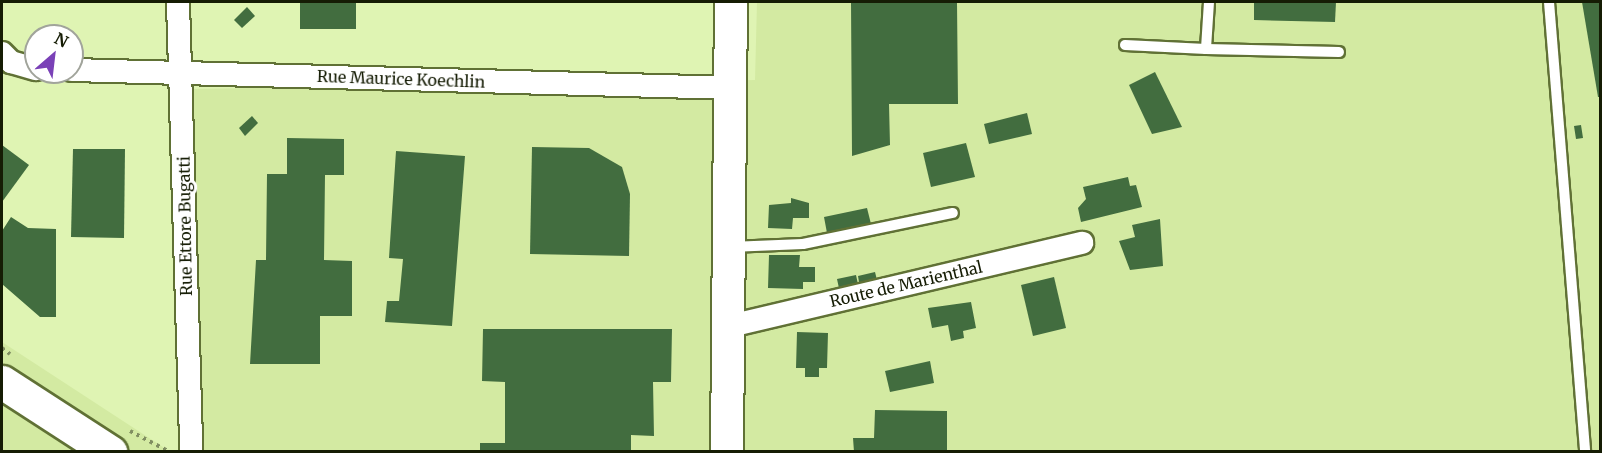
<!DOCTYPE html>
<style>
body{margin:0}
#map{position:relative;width:1602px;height:453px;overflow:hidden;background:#dff4b3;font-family:Merriweather,serif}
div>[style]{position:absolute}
.built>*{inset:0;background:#d3eaa2}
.building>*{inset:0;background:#426d3f}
.path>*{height:4px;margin-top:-2px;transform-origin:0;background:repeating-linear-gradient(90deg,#808e61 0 3px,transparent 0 7.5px)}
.roads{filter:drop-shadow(2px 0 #607135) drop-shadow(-2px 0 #607135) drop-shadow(0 2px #607135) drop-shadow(0 -2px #607135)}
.lane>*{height:10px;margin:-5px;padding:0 5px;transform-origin:5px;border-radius:5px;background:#fff}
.street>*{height:22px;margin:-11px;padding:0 11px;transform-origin:11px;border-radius:11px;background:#fff}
.secondary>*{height:32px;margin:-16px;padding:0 16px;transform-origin:16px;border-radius:16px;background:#fff}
.primary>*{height:33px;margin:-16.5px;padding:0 16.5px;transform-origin:16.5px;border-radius:16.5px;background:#fff}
span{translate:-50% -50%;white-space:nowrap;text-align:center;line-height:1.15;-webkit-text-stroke:6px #fff;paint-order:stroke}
.street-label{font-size:16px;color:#151c04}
.frame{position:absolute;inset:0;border:3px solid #151c04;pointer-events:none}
.north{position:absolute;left:24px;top:24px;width:60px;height:60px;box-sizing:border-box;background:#fff;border:2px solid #a1a49b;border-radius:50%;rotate:28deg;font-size:16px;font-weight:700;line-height:24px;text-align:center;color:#151c04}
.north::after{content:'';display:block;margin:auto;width:21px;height:27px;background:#7a41b7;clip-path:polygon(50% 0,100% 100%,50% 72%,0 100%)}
</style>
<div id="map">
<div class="built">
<div style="clip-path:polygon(757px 2px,1600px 2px,1600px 451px,187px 452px,191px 89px,755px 80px)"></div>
<div style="clip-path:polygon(2px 342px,169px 451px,2px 451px)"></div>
</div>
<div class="building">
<div style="clip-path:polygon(300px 2px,356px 2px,356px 29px,300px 29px)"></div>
<div style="clip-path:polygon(851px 2px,957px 2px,958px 104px,889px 104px,890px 145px,852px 156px)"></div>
<div style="clip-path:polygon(1254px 2px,1336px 2px,1335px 22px,1254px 20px)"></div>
<div style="clip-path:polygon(1582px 2px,1600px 2px,1600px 97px,1598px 97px)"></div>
<div style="clip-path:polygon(247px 7px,255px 16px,242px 28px,234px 20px)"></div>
<div style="clip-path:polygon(1155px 72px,1182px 127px,1152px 134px,1129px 85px)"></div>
<div style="clip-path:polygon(1027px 113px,1032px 134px,989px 144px,984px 124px)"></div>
<div style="clip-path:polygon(252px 116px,258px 123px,245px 136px,239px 128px)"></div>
<div style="clip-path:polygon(1581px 125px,1583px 138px,1576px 139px,1574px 126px)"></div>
<div style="clip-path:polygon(287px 138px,344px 139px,344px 175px,325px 175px,324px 260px,352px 261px,352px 316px,320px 316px,320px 364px,250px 364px,256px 260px,266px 260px,267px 174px,287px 174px)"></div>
<div style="clip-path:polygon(966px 143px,975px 177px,931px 187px,923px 153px)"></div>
<div style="clip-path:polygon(2px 145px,29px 165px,2px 202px)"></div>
<div style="clip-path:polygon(532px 147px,589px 148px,622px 167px,630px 194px,629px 256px,530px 254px)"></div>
<div style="clip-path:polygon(73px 149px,125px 149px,124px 238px,71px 237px)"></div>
<div style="clip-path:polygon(396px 151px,465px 156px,452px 326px,385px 322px,387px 301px,399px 301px,403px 259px,389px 258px)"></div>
<div style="clip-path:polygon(1128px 177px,1130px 186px,1136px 185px,1142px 207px,1081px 222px,1078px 208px,1086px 199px,1083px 187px)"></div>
<div style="clip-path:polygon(791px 198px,809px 203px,809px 218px,793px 218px,792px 229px,768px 228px,769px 205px,791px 203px)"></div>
<div style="clip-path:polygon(867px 208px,871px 224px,827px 233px,824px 217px)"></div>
<div style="clip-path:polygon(11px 217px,28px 228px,56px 229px,56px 317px,40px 317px,2px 284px,2px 231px)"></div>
<div style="clip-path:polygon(1160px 219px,1163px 266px,1130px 270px,1119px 241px,1135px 237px,1132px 225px)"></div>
<div style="clip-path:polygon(769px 255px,800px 255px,799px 267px,815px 267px,815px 282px,803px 282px,803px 289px,768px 288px)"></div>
<div style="clip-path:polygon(875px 272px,878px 284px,860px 288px,858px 276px)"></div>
<div style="clip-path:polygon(856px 275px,859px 289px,840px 293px,837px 279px)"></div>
<div style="clip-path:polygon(1054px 277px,1066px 328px,1033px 336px,1021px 285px)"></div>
<div style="clip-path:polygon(971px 302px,976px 328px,963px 331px,964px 338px,951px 341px,948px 325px,932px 328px,928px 308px)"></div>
<div style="clip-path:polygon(483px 329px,672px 329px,671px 382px,653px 382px,654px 436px,631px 435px,631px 452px,480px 452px,480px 443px,505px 443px,505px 382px,482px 381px)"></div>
<div style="clip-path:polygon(797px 332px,828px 333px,827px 368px,819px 368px,819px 377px,805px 377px,805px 368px,796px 368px)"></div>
<div style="clip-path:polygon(930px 361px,934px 383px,890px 392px,885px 371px)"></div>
<div style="clip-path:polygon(875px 410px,947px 411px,947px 452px,854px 452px,853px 438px,874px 438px)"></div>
</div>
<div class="path">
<div style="left:2px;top:348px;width:10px;rotate:37deg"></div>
<div style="left:130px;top:431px;width:43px;rotate:27.8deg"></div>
</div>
<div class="roads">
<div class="lane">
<div style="left:1209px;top:2px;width:47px;rotate:93.7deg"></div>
<div style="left:1206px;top:49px;width:133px;rotate:1.3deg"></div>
<div style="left:1549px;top:2px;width:451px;rotate:85.4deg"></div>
<div style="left:1125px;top:45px;width:81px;rotate:2.8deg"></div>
<div style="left:730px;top:247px;width:73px;rotate:-2.4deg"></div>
<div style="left:803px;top:244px;width:153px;rotate:-11.7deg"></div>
</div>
<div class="street">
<div style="left:178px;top:2px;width:450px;rotate:88.3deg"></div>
<div style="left:2px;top:53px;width:13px;rotate:45deg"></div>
<div style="left:11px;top:62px;width:26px;rotate:16deg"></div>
<div style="left:72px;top:70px;width:659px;rotate:1.56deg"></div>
<div style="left:730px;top:326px;width:362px;rotate:-13.3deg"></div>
</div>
<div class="secondary">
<div style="left:727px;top:452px;width:450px;rotate:-89.5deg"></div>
</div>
<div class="primary">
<div style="left:2px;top:382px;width:129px;rotate:32.9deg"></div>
</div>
</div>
<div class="street-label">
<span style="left:401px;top:79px;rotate:2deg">Rue Maurice Koechlin</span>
<span style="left:185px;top:226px;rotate:-91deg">Rue Ettore Bugatti</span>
<span style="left:906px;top:284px;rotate:-13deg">Route de Marienthal</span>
</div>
<div class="frame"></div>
<div class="north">N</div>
</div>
